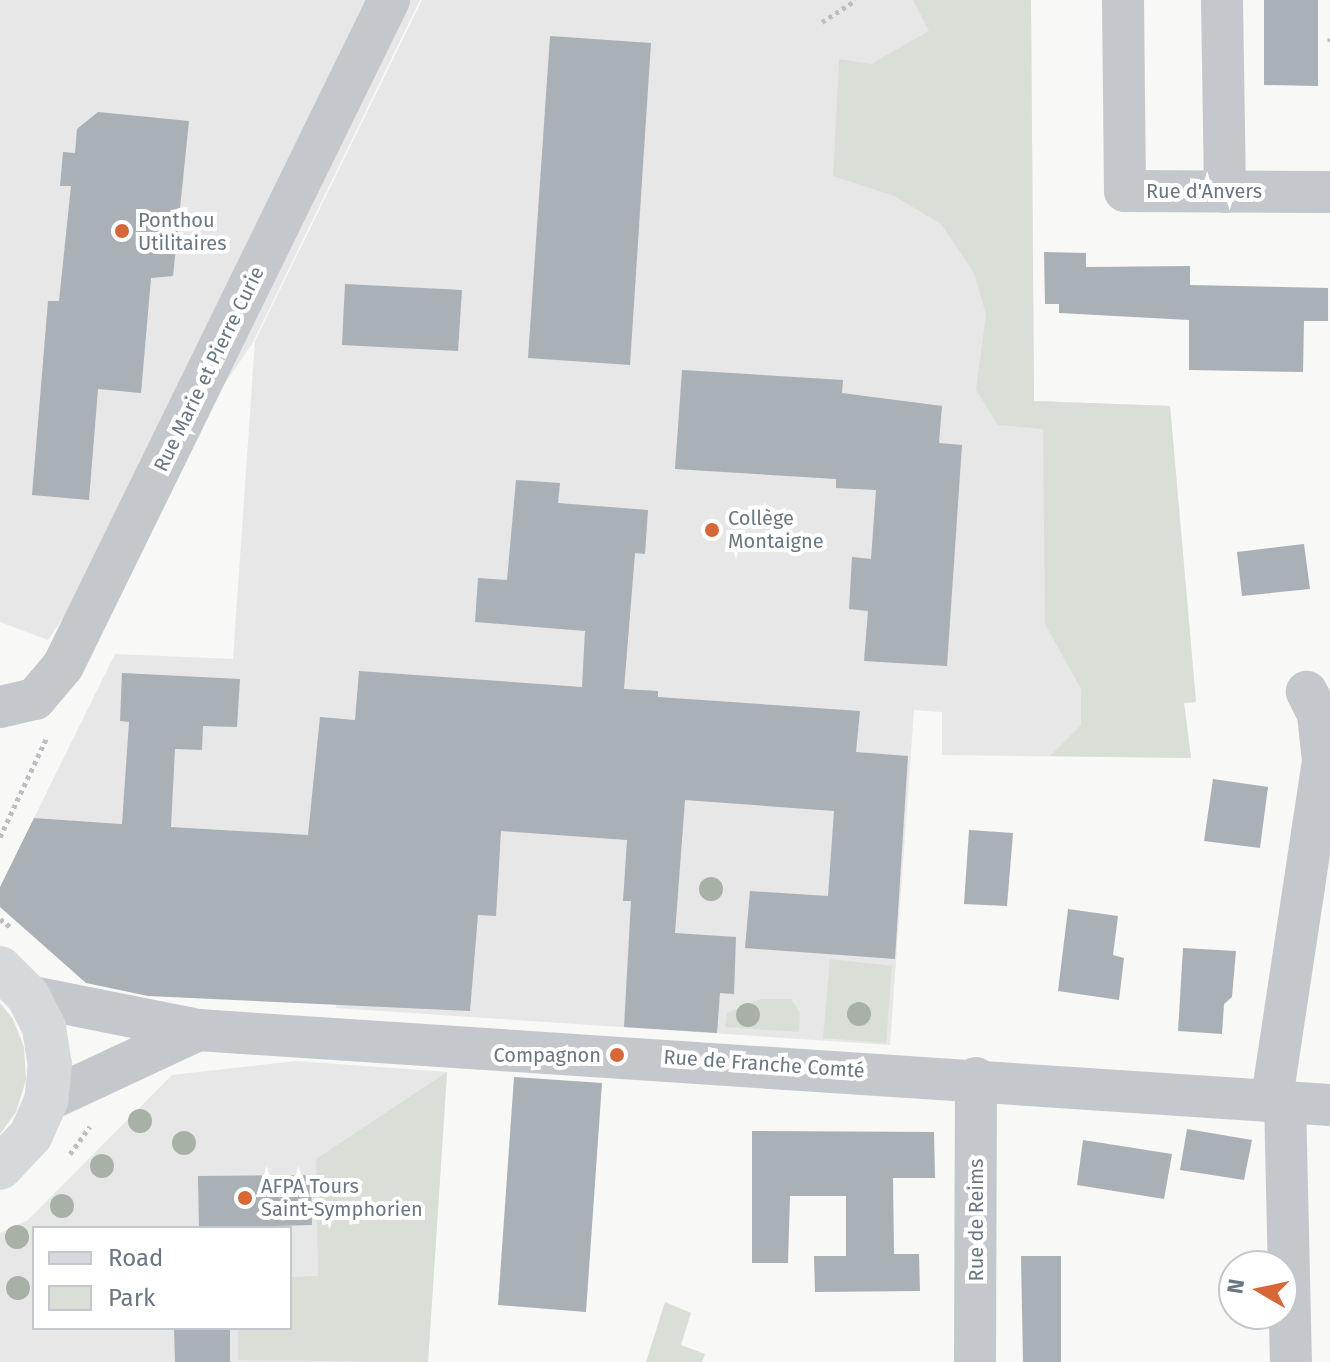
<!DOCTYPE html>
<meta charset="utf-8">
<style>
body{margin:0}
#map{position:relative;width:1330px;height:1362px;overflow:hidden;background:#f8f8f6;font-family:"Fira Sans",sans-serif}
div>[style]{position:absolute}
.built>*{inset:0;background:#e6e7e6}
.green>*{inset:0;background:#d9dfd7}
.building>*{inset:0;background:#a9b0b6}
.path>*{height:5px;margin-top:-2.5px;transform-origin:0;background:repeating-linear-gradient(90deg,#bcbec1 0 4px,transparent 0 8px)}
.street>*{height:42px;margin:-21px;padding:0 21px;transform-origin:21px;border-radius:21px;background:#c4c7cb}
.primary>*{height:44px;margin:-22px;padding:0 22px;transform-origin:22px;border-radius:22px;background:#d5d9dc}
.trees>*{width:24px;height:24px;margin:-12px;border-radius:50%;background:#a8b1a6}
.dots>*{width:22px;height:22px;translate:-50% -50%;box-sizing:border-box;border:4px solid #fff;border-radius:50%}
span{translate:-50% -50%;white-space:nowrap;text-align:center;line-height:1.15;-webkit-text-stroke:8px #fff;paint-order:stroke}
.street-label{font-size:20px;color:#697684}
.poi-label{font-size:20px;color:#697684}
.left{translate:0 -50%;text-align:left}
.right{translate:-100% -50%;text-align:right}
.legend{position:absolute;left:32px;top:1226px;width:260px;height:104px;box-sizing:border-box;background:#fff;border:2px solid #c3c8ce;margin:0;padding:10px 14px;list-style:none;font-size:24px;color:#697684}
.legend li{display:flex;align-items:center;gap:16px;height:40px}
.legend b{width:40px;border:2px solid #c3c8ce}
.north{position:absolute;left:1218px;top:1250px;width:80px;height:80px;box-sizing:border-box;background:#fff;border:2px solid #c3c8ce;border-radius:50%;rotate:279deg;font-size:22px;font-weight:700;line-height:32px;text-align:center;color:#697684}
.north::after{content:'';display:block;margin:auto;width:28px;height:36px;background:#d66737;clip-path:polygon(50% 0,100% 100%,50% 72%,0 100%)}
</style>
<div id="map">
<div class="built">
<div style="clip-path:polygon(0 0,420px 0,252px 344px,48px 640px,0 622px)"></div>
<div style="clip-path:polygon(422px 0,1031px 0,1034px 401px,1170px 406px,1196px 702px,1184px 703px,1191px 758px,942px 755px,942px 712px,914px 710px,890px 1045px,336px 1008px,347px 838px,34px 818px,115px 654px,233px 659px,255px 341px)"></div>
<div style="clip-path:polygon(evenodd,296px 1061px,447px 1072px,428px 1362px,0 1362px,0 1233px,28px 1220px,172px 1075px,296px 1061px,34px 1228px,290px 1228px,290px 1328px,34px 1328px,34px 1228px)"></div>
</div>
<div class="green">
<div style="clip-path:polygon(913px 0,1031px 0,1034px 401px,1170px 406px,1196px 702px,1184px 703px,1191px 758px,1050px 756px,1081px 725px,1081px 689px,1045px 624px,1043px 429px,998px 425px,976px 390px,986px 314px,974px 273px,941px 224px,894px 196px,833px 176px,839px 59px,871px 64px,929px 31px)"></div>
<div style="clip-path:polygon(830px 959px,892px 966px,886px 1043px,823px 1038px)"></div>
<div style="clip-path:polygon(761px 999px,791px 999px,800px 1013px,799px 1032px,725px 1027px,727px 1013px)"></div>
<div style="clip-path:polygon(0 1003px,13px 1019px,24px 1047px,26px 1080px,16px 1112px,0 1134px)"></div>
<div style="clip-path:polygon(447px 1072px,428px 1362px,238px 1360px,238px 1328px,290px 1328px,290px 1277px,318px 1276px,316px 1159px)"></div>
<div style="clip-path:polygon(665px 1302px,691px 1313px,681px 1345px,705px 1354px,702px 1362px,646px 1362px)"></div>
</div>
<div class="building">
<div style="clip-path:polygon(1264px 0,1318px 0,1318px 86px,1264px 85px)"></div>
<div style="clip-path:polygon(550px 36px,651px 43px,630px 365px,528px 358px)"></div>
<div style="clip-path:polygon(98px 112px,189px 121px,173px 276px,151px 278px,141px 393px,98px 389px,89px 500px,32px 495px,48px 301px,59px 301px,71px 186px,60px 186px,63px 152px,75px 153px,77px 129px)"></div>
<div style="clip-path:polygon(1044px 252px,1086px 253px,1086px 267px,1190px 266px,1190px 285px,1328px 288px,1328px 321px,1304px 321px,1303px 372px,1189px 370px,1189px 320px,1059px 313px,1059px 304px,1045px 304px)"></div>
<div style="clip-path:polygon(345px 284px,462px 290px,458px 351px,342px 345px)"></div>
<div style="clip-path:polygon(682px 370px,843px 380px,842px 393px,942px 406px,939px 443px,962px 445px,947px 666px,864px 661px,868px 611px,849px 609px,852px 557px,871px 559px,876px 490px,836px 488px,836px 479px,675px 469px)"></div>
<div style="clip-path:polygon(516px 480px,560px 483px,558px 503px,648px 510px,645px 554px,635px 553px,624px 689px,658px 691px,658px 697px,860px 711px,856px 752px,908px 756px,895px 959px,745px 948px,750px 891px,828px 896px,834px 811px,685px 800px,675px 933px,736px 937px,734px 994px,720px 993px,717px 1033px,624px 1027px,631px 901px,623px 901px,627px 840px,501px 831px,496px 916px,478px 915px,470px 1011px,148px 996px,86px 983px,0 907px,0 887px,34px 818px,122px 824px,129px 722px,120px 721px,122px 673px,240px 679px,237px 727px,203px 726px,202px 750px,175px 749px,171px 827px,308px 835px,320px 717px,355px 720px,359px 671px,582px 687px,585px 631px,475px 622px,478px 578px,507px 580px)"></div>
<div style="clip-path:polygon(1304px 544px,1310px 589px,1242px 596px,1237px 552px)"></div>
<div style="clip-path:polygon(1213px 779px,1268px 787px,1260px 848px,1204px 841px)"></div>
<div style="clip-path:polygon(969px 830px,1013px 833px,1007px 906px,964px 904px)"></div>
<div style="clip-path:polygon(1068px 909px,1118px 916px,1113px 955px,1124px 958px,1119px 1000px,1058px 991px)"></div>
<div style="clip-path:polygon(1183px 948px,1236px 951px,1232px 997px,1224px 1004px,1222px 1034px,1178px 1031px)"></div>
<div style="clip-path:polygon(514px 1077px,602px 1083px,586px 1312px,498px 1305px)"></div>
<div style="clip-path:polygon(1187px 1129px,1252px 1140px,1244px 1180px,1180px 1170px)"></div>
<div style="clip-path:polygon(752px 1131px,934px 1132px,935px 1178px,893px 1178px,894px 1254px,919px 1254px,920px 1291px,815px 1292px,814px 1256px,846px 1256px,846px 1196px,790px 1196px,788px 1263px,752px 1263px)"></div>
<div style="clip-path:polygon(1083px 1140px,1172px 1154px,1164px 1199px,1077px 1185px)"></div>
<div style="clip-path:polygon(311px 1175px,312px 1225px,199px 1228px,198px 1176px)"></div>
<div style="clip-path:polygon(1021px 1256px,1061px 1256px,1061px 1362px,1023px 1362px)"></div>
<div style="clip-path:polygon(174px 1328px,230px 1328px,230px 1362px,175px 1362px)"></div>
</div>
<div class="path">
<div style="left:822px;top:22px;width:40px;rotate:-32.9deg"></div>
<div style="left:1330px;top:38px;width:6px;rotate:90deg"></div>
<div style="left:0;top:837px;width:110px;rotate:-64.8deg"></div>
<div style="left:0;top:919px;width:15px;rotate:37deg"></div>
<div style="left:70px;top:1154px;width:34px;rotate:-54deg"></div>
</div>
<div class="street">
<div style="left:1123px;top:0;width:191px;rotate:89.4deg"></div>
<div style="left:1125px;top:191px;width:205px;rotate:0.3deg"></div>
<div style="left:1222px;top:0;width:192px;rotate:89.1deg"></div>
<div style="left:0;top:707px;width:36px;rotate:-13deg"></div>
<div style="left:35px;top:699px;width:43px;rotate:-49.7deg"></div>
<div style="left:63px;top:666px;width:742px;rotate:-63.92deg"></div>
<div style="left:28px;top:996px;width:173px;rotate:11.3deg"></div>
<div style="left:198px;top:1030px;width:1134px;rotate:3.79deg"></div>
<div style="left:1272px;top:1098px;width:341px;rotate:-81.4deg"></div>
<div style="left:1323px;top:761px;width:47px;rotate:-96.1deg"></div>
<div style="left:1318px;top:714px;width:25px;rotate:-117deg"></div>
<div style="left:1285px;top:1100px;width:262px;rotate:88.7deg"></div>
<div style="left:46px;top:1101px;width:168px;rotate:-25deg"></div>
<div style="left:975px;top:1362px;width:284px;rotate:-89.8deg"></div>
</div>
<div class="primary">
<div style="left:0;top:968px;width:40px;rotate:45deg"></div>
<div style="left:28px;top:996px;width:36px;rotate:63deg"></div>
<div style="left:44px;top:1028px;width:36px;rotate:81deg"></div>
<div style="left:50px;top:1064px;width:37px;rotate:96deg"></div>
<div style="left:46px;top:1101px;width:37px;rotate:114deg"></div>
<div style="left:31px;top:1135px;width:45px;rotate:133.2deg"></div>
</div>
<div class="trees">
<div style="left:711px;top:889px"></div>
<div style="left:859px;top:1014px"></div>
<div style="left:748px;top:1015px"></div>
<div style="left:140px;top:1121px"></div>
<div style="left:184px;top:1143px"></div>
<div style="left:102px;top:1166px"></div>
<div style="left:62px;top:1206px"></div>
<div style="left:17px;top:1237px"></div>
<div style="left:18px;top:1288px"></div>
</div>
<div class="dots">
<div style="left:122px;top:231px;background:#d66737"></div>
<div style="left:712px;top:530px;background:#d66737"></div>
<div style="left:617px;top:1055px;background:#d66737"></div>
<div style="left:245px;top:1198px;background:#d66737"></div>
</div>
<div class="street-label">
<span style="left:1204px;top:191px">Rue d'Anvers</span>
<span style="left:209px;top:369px;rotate:-64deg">Rue Marie et Pierre Curie</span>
<span style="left:764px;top:1064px;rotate:4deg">Rue de Franche Comté</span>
<span style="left:976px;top:1220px;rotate:-90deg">Rue de Reims</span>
</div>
<div class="poi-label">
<span class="left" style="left:138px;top:232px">Ponthou<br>Utilitaires</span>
<span class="left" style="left:728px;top:530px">Collège<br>Montaigne</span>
<span class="right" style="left:601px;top:1055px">Compagnon</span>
<span class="left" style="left:261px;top:1198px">AFPA Tours<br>Saint-Symphorien</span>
</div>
<ul class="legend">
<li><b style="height:10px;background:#d5d9dc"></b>Road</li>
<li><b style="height:22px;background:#d9dfd7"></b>Park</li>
</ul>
<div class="north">N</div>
</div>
